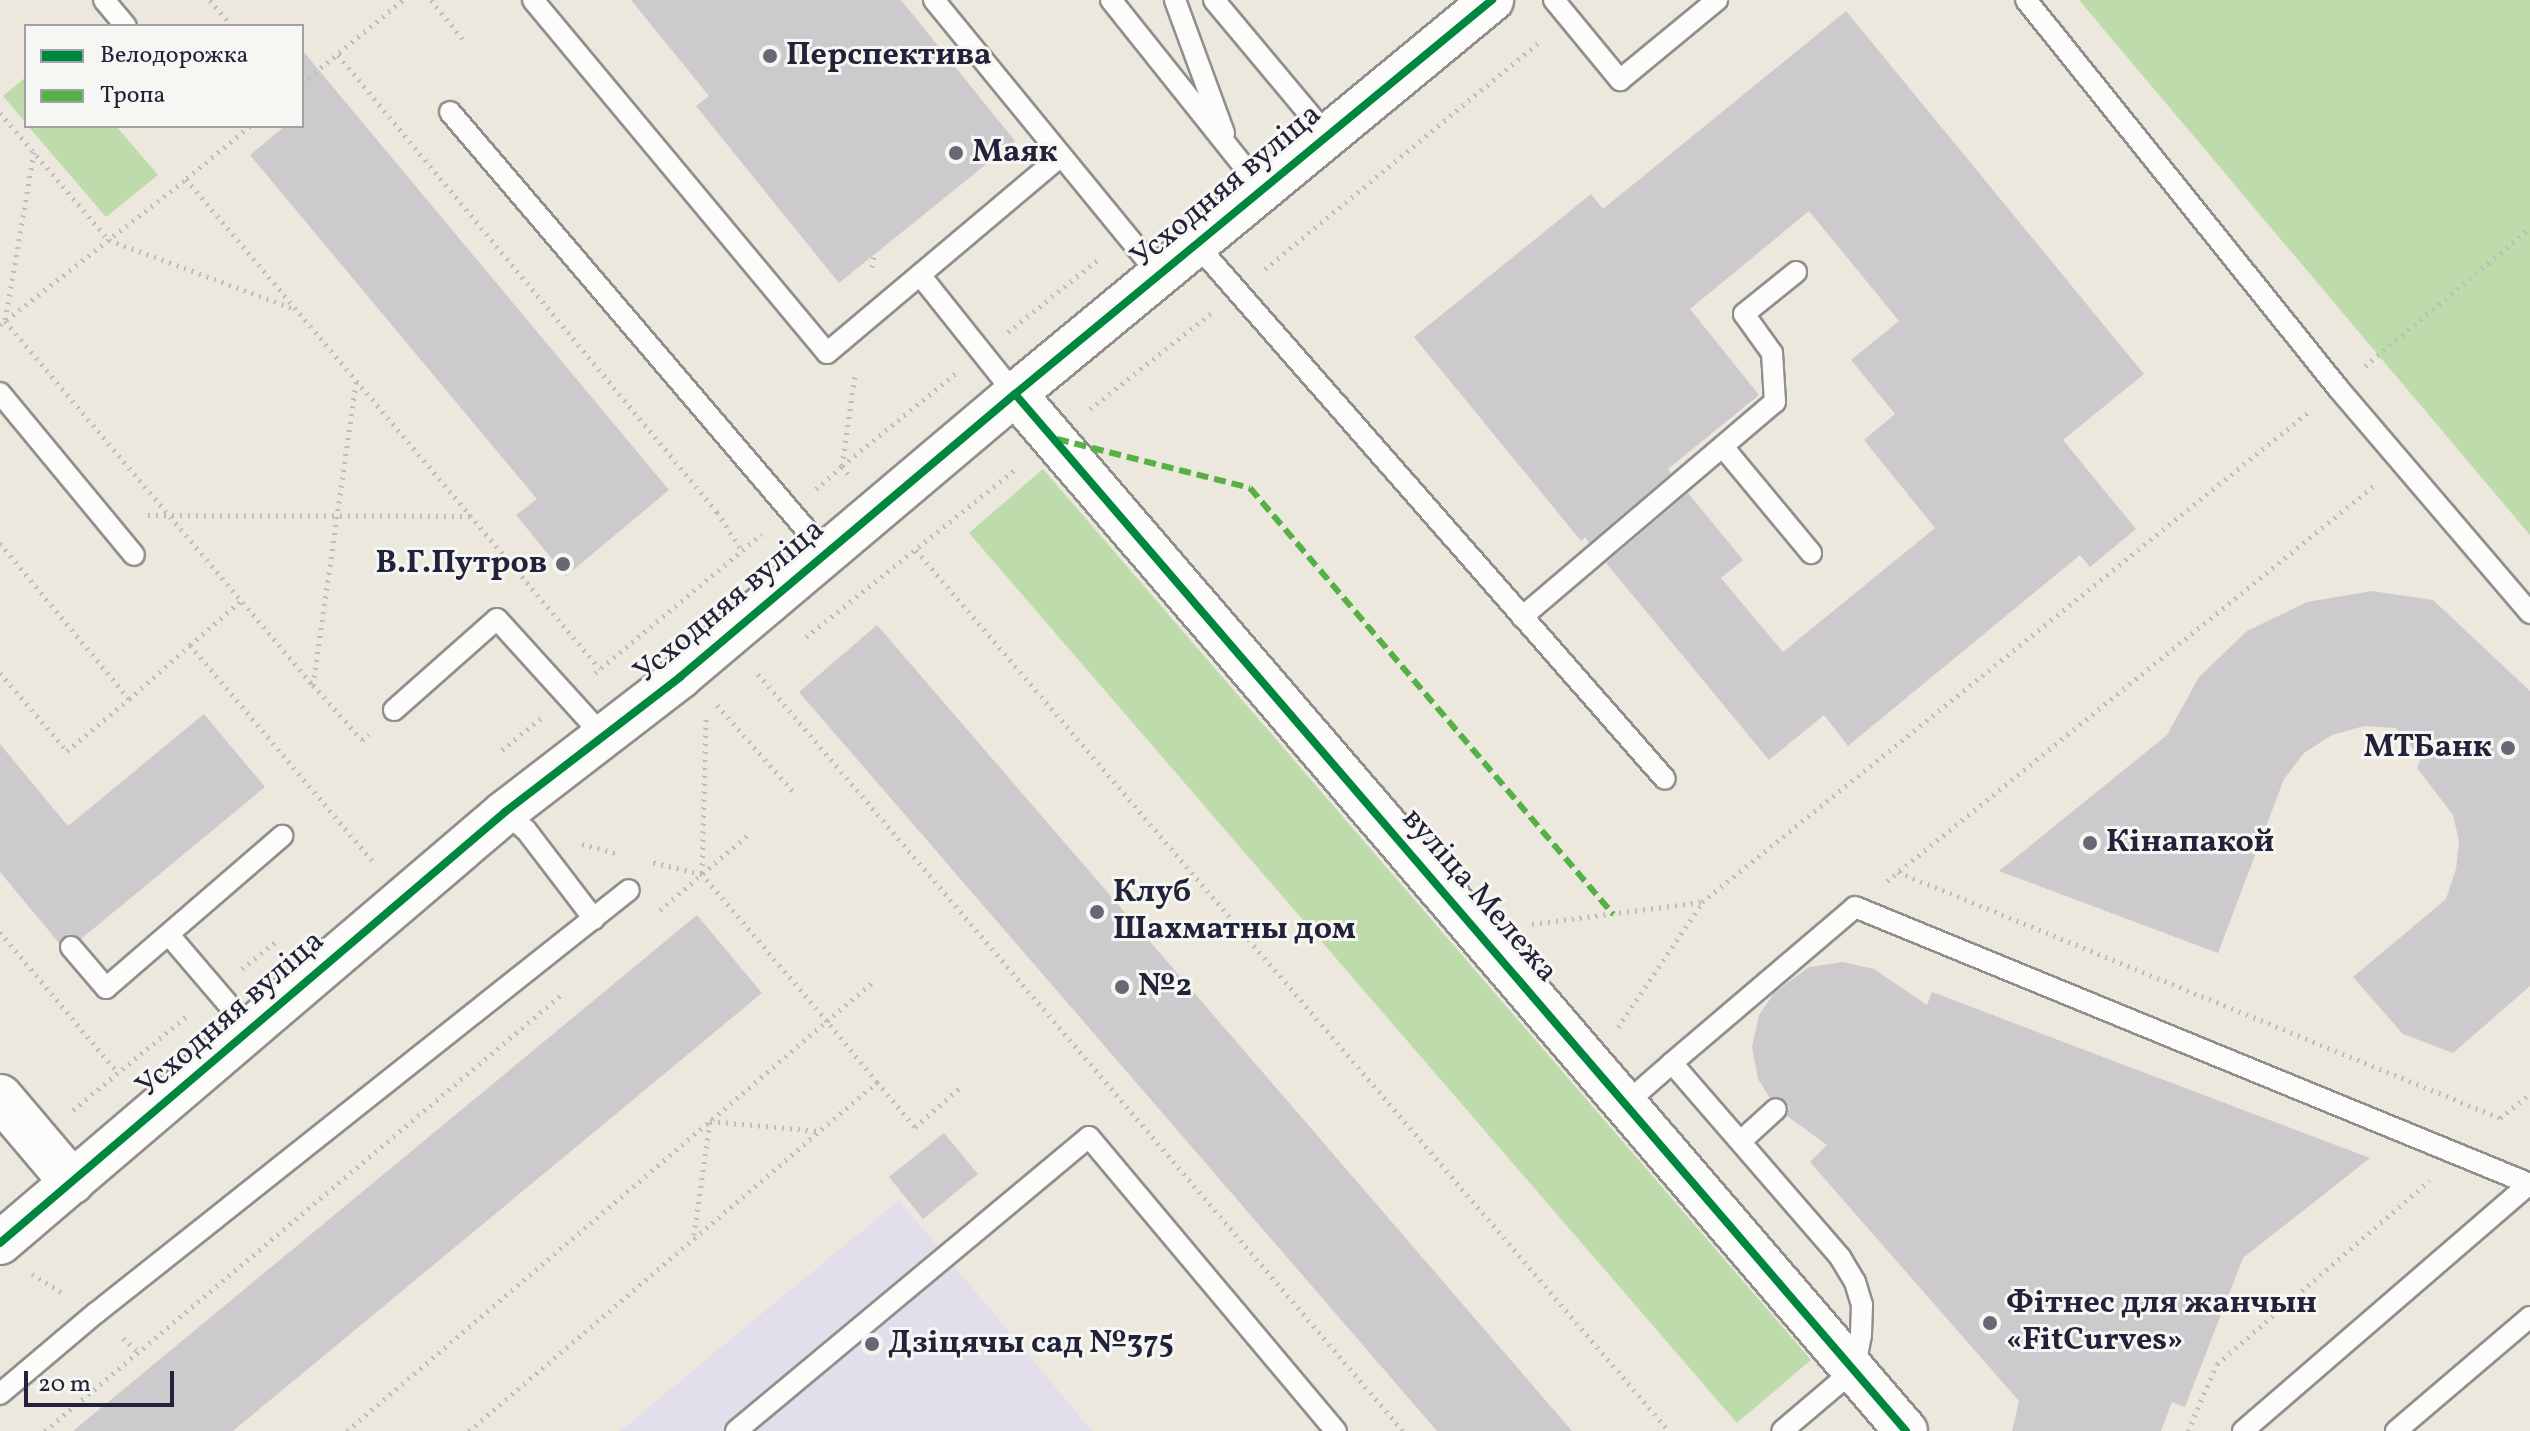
<!DOCTYPE html>
<meta charset="utf-8">
<style>
body{margin:0}
#map{position:relative;width:2530px;height:1431px;overflow:hidden;background:#ece8de;font-family:Vollkorn,serif}
div>[style]{position:absolute}
.built>*{inset:0;background:#e3deec}
.green>*{inset:0;background:#bedbab}
.building>*{inset:0;background:#cdcace}
.path>*{height:5px;margin-top:-2.5px;transform-origin:0;background:repeating-linear-gradient(90deg,#bdbdbe 0 2px,transparent 0 8px)}
.roads{filter:drop-shadow(2px 0 #918f8e) drop-shadow(-2px 0 #918f8e) drop-shadow(0 2px #918f8e) drop-shadow(0 -2px #918f8e)}
.lane>*{height:20px;margin:-10px;padding:0 10px;transform-origin:10px;border-radius:10px;background:#fcfcfa}
.street>*{height:42px;margin:-21px;padding:0 21px;transform-origin:21px;border-radius:21px;background:#fcfcfa}
.secondary>*{height:44px;margin:-22px;padding:0 22px;transform-origin:22px;border-radius:22px;background:#fcfcfa}
.quiet>*{height:6px;margin-top:-3px;transform-origin:0;background:repeating-linear-gradient(90deg,#55b146 0 12px,transparent 0 18px)}
.cycleway>*{height:8px;margin:-4px;padding:0 4px;transform-origin:4px;border-radius:4px;background:#00873e}
.dots>*{width:22px;height:22px;translate:-50% -50%;box-sizing:border-box;border:4px solid #f6f6f2;border-radius:50%}
span{translate:-50% -50%;white-space:nowrap;text-align:center;line-height:1.15;-webkit-text-stroke:6px #f6f6f2;paint-order:stroke}
.poi-label{font-size:32px;color:#22223b;font-weight:700}
.left{translate:0 -50%;text-align:left}
.right{translate:-100% -50%;text-align:right}
.street-label{font-size:32px;color:#22223b}
.legend{position:absolute;left:24px;top:24px;width:280px;height:104px;box-sizing:border-box;background:#f6f6f2;border:2px solid #a1a1a9;margin:0;padding:10px 14px;list-style:none;font-size:24px;color:#22223b}
.legend li{display:flex;align-items:center;gap:16px;height:40px}
.legend b{width:40px;border:2px solid #a1a1a9}
.scale{position:absolute;left:24px;top:1371px;width:150px;height:36px;box-sizing:border-box;border:4px solid #22223b;border-top:0;padding-left:10px;font-size:24px;line-height:28px;white-space:nowrap;color:#22223b;-webkit-text-stroke:6px #f6f6f2;paint-order:stroke}
</style>
<div id="map">
<div class="built">
<div style="clip-path:polygon(899px 1200px,1092px 1431px,620px 1431px)"></div>
</div>
<div class="green">
<div style="clip-path:polygon(2079px 0,2530px 0,2530px 535px)"></div>
<div style="clip-path:polygon(26px 77px,26px 123px,3px 96px)"></div>
<div style="clip-path:polygon(28px 126px,116px 126px,158px 175px,106px 217px)"></div>
<div style="clip-path:polygon(1043px 469px,1811px 1360px,1737px 1423px,969px 533px)"></div>
</div>
<div class="building">
<div style="clip-path:polygon(631px 0,901px 0,1015px 141px,839px 283px,696px 106px,709px 96px)"></div>
<div style="clip-path:polygon(1846px 11px,2144px 374px,2063px 440px,2136px 529px,2090px 567px,2080px 555px,1848px 746px,1824px 715px,1769px 760px,1606px 563px,1688px 493px,1743px 560px,1721px 578px,1783px 652px,1935px 528px,1864px 440px,1895px 414px,1851px 360px,1899px 321px,1809px 211px,1690px 309px,1759px 395px,1668px 469px,1671px 473px,1589px 543px,1585px 537px,1581px 541px,1414px 337px,1591px 194px,1603px 209px)"></div>
<div style="clip-path:polygon(302px 50px,669px 490px,566px 576px,516px 515px,537px 499px,250px 155px,285px 126px,302px 126px)"></div>
<div style="clip-path:polygon(2372px 591px,2433px 600px,2530px 691px,2530px 986px,2453px 1053px,2403px 1034px,2353px 977px,2446px 899px,2456px 869px,2459px 841px,2453px 815px,2417px 768px,2421px 758px,2396px 728px,2364px 726px,2332px 735px,2304px 753px,2284px 779px,2218px 953px,1999px 871px,2167px 735px,2199px 677px,2247px 631px,2307px 602px)"></div>
<div style="clip-path:polygon(877px 625px,1572px 1431px,1437px 1431px,799px 692px)"></div>
<div style="clip-path:polygon(204px 714px,265px 787px,81px 939px,68px 934px,59px 943px,0 872px,0 744px,68px 826px)"></div>
<div style="clip-path:polygon(697px 915px,762px 993px,233px 1431px,73px 1431px)"></div>
<div style="clip-path:polygon(1843px 962px,1874px 969px,1927px 1005px,1932px 992px,2370px 1158px,2243px 1258px,2185px 1407px,2172px 1402px,2161px 1431px,2012px 1431px,2019px 1401px,1810px 1162px,1827px 1145px,1787px 1116px,1789px 1107px,1785px 1100px,1770px 1098px,1758px 1079px,1752px 1047px,1759px 1015px,1774px 993px,1809px 967px)"></div>
<div style="clip-path:polygon(944px 1133px,978px 1174px,923px 1219px,889px 1177px)"></div>
</div>
<div class="path">
<div style="left:210px;top:0;width:34px;rotate:50deg"></div>
<div style="left:431px;top:0;width:54px;rotate:51deg"></div>
<div style="left:338px;top:55px;width:594px;rotate:50.33deg"></div>
<div style="left:717px;top:512px;width:46px;rotate:57.3deg"></div>
<div style="left:302px;top:83px;width:131px;rotate:-39.4deg"></div>
<div style="left:0;top:113px;width:167px;rotate:49.4deg"></div>
<div style="left:109px;top:240px;width:198px;rotate:20.4deg"></div>
<div style="left:250px;top:126px;width:83px;rotate:140.4deg"></div>
<div style="left:186px;top:179px;width:641px;rotate:49.81deg"></div>
<div style="left:34px;top:152px;width:171px;rotate:99.7deg"></div>
<div style="left:5px;top:321px;width:477px;rotate:49.8deg"></div>
<div style="left:313px;top:685px;width:74px;rotate:48.3deg"></div>
<div style="left:362px;top:740px;width:9px;rotate:-41deg"></div>
<div style="left:872px;top:267px;width:12px;rotate:-81deg"></div>
<div style="left:1265px;top:269px;width:358px;rotate:-39.6deg"></div>
<div style="left:0;top:325px;width:236px;rotate:-38.1deg"></div>
<div style="left:1008px;top:332px;width:118px;rotate:-38.8deg"></div>
<div style="left:2365px;top:366px;width:215px;rotate:-39.9deg"></div>
<div style="left:1090px;top:409px;width:154px;rotate:-38.4deg"></div>
<div style="left:848px;top:474px;width:10px;rotate:-127deg"></div>
<div style="left:842px;top:466px;width:147px;rotate:-39.2deg"></div>
<div style="left:816px;top:489px;width:35px;rotate:-41deg"></div>
<div style="left:842px;top:466px;width:92px;rotate:-81.9deg"></div>
<div style="left:148px;top:515px;width:322px;rotate:0.2deg"></div>
<div style="left:0;top:543px;width:202px;rotate:50.4deg"></div>
<div style="left:129px;top:699px;width:81px;rotate:-41.5deg"></div>
<div style="left:190px;top:645px;width:282px;rotate:49.8deg"></div>
<div style="left:916px;top:550px;width:1159px;rotate:49.48deg"></div>
<div style="left:806px;top:637px;width:270px;rotate:-38.7deg"></div>
<div style="left:190px;top:645px;width:67px;rotate:-40.8deg"></div>
<div style="left:0;top:673px;width:103px;rotate:49.3deg"></div>
<div style="left:67px;top:751px;width:81px;rotate:-40deg"></div>
<div style="left:595px;top:673px;width:217px;rotate:-39.8deg"></div>
<div style="left:758px;top:674px;width:995px;rotate:49.57deg"></div>
<div style="left:313px;top:685px;width:306px;rotate:-81.9deg"></div>
<div style="left:717px;top:705px;width:120px;rotate:48.7deg"></div>
<div style="left:502px;top:750px;width:50px;rotate:-39.4deg"></div>
<div style="left:582px;top:844px;width:38px;rotate:15deg"></div>
<div style="left:1898px;top:872px;width:650px;rotate:22.23deg"></div>
<div style="left:2500px;top:1118px;width:38px;rotate:-39deg"></div>
<div style="left:702px;top:873px;width:158px;rotate:-88.5deg"></div>
<div style="left:1887px;top:881px;width:630px;rotate:-39.07deg"></div>
<div style="left:660px;top:910px;width:117px;rotate:-40.5deg"></div>
<div style="left:1532px;top:924px;width:171px;rotate:-7.4deg"></div>
<div style="left:1702px;top:902px;width:783px;rotate:-38.93deg"></div>
<div style="left:0;top:932px;width:184px;rotate:50.1deg"></div>
<div style="left:242px;top:969px;width:43px;rotate:-39.3deg"></div>
<div style="left:1618px;top:1027px;width:150px;rotate:-55.9deg"></div>
<div style="left:877px;top:1082px;width:59px;rotate:49.8deg"></div>
<div style="left:915px;top:1127px;width:61px;rotate:-41deg"></div>
<div style="left:73px;top:1110px;width:151px;rotate:-39.6deg"></div>
<div style="left:694px;top:1235px;width:115px;rotate:-82deg"></div>
<div style="left:710px;top:1121px;width:108px;rotate:5.3deg"></div>
<div style="left:32px;top:1274px;width:38px;rotate:32deg"></div>
<div style="left:123px;top:1338px;width:23px;rotate:43deg"></div>
<div style="left:45px;top:1431px;width:676px;rotate:-40.2deg"></div>
<div style="left:347px;top:1431px;width:631px;rotate:-40.5deg"></div>
<div style="left:827px;top:1021px;width:193px;rotate:-130.4deg"></div>
<div style="left:702px;top:874px;width:51px;rotate:-166.5deg"></div>
<div style="left:469px;top:1431px;width:537px;rotate:-40.54deg"></div>
<div style="left:877px;top:1082px;width:79px;rotate:-129.3deg"></div>
<div style="left:827px;top:1021px;width:62px;rotate:-40.4deg"></div>
<div style="left:2188px;top:1431px;width:73px;rotate:-66.6deg"></div>
<div style="left:2217px;top:1364px;width:281px;rotate:-40.8deg"></div>
</div>
<div class="roads">
<div class="lane">
<div style="left:104px;top:0;width:34px;rotate:50deg"></div>
<div style="left:533px;top:0;width:459px;rotate:50.2deg"></div>
<div style="left:827px;top:353px;width:306px;rotate:-40.1deg"></div>
<div style="left:934px;top:0;width:355px;rotate:50.7deg"></div>
<div style="left:1111px;top:0;width:242px;rotate:51.4deg"></div>
<div style="left:1175px;top:0;width:142px;rotate:69.8deg"></div>
<div style="left:1214px;top:0;width:176px;rotate:50.1deg"></div>
<div style="left:1554px;top:0;width:104px;rotate:50.5deg"></div>
<div style="left:1620px;top:80px;width:126px;rotate:-39.5deg"></div>
<div style="left:2026px;top:0;width:498px;rotate:51.2deg"></div>
<div style="left:2338px;top:388px;width:296px;rotate:49.5deg"></div>
<div style="left:450px;top:112px;width:581px;rotate:49.54deg"></div>
<div style="left:1196px;top:244px;width:711px;rotate:48.76deg"></div>
<div style="left:920px;top:275px;width:152px;rotate:51.4deg"></div>
<div style="left:0;top:393px;width:210px;rotate:50.4deg"></div>
<div style="left:1723px;top:447px;width:138px;rotate:50.3deg"></div>
<div style="left:1522px;top:617px;width:332px;rotate:-40.4deg"></div>
<div style="left:1775px;top:402px;width:49px;rotate:-93.5deg"></div>
<div style="left:1772px;top:353px;width:48px;rotate:-125.7deg"></div>
<div style="left:1744px;top:314px;width:67px;rotate:-38.9deg"></div>
<div style="left:394px;top:710px;width:137px;rotate:-41.5deg"></div>
<div style="left:497px;top:619px;width:156px;rotate:47.8deg"></div>
<div style="left:505px;top:812px;width:28px;rotate:41deg"></div>
<div style="left:526px;top:830px;width:112px;rotate:52.6deg"></div>
<div style="left:169px;top:935px;width:125px;rotate:49.5deg"></div>
<div style="left:71px;top:947px;width:54px;rotate:49.5deg"></div>
<div style="left:106px;top:988px;width:233px;rotate:-40.8deg"></div>
<div style="left:1672px;top:1063px;width:240px;rotate:-40.4deg"></div>
<div style="left:1855px;top:907px;width:730px;rotate:22.31deg"></div>
<div style="left:1625px;top:1104px;width:62px;rotate:-41.1deg"></div>
<div style="left:1672px;top:1063px;width:257px;rotate:49.1deg"></div>
<div style="left:1840px;top:1257px;width:29px;rotate:59deg"></div>
<div style="left:1855px;top:1282px;width:24px;rotate:73deg"></div>
<div style="left:1862px;top:1305px;width:30px;rotate:92deg"></div>
<div style="left:1861px;top:1335px;width:36px;rotate:101deg"></div>
<div style="left:1854px;top:1370px;width:94px;rotate:139.7deg"></div>
<div style="left:1741px;top:1141px;width:47px;rotate:-42.4deg"></div>
<div style="left:0;top:1394px;width:126px;rotate:-40.2deg"></div>
<div style="left:96px;top:1313px;width:680px;rotate:-38.44deg"></div>
<div style="left:736px;top:1431px;width:459px;rotate:-39.8deg"></div>
<div style="left:1089px;top:1137px;width:384px;rotate:50deg"></div>
<div style="left:2243px;top:1431px;width:379px;rotate:-40.8deg"></div>
<div style="left:2396px;top:1431px;width:176px;rotate:-40.4deg"></div>
</div>
<div class="street">
<div style="left:1015px;top:394px;width:1367px;rotate:49.33deg"></div>
<div style="left:0;top:1243px;width:664px;rotate:-40.48deg"></div>
<div style="left:505px;top:812px;width:221px;rotate:-37.6deg"></div>
<div style="left:680px;top:677px;width:439px;rotate:-40.2deg"></div>
<div style="left:1015px;top:394px;width:619px;rotate:-39.56deg"></div>
</div>
<div class="secondary">
<div style="left:0;top:1097px;width:111px;rotate:49.7deg"></div>
</div>
</div>
<div class="quiet">
<div style="left:1057px;top:439px;width:199px;rotate:14.2deg"></div>
<div style="left:1250px;top:488px;width:560px;rotate:49.57deg"></div>
</div>
<div class="cycleway">
<div style="left:1015px;top:394px;width:1367px;rotate:49.33deg"></div>
<div style="left:0;top:1243px;width:664px;rotate:-40.48deg"></div>
<div style="left:505px;top:812px;width:221px;rotate:-37.6deg"></div>
<div style="left:680px;top:677px;width:439px;rotate:-40.2deg"></div>
<div style="left:1015px;top:394px;width:619px;rotate:-39.56deg"></div>
</div>
<div class="dots">
<div style="left:770px;top:56px;background:#696774"></div>
<div style="left:956px;top:153px;background:#696774"></div>
<div style="left:563px;top:564px;background:#696774"></div>
<div style="left:2508px;top:748px;background:#696774"></div>
<div style="left:2090px;top:843px;background:#696774"></div>
<div style="left:1097px;top:912px;background:#696774"></div>
<div style="left:1122px;top:987px;background:#696774"></div>
<div style="left:1990px;top:1323px;background:#696774"></div>
<div style="left:872px;top:1344px;background:#696774"></div>
</div>
<div class="poi-label">
<span class="left" style="left:786px;top:56px">Перспектива</span>
<span class="left" style="left:972px;top:153px">Маяк</span>
<span class="right" style="left:547px;top:564px">В.Г.Путров</span>
<span class="right" style="left:2492px;top:748px">МТБанк</span>
<span class="left" style="left:2106px;top:843px">Кінапакой</span>
<span class="left" style="left:1113px;top:912px">Клуб<br>Шахматны дом</span>
<span class="left" style="left:1138px;top:987px">№2</span>
<span class="left" style="left:2006px;top:1323px">Фітнес для жанчын<br>«FitCurves»</span>
<span class="left" style="left:888px;top:1344px">Дзіцячы сад №375</span>
</div>
<div class="street-label">
<span style="left:1227px;top:187px;rotate:-40deg">Усходняя вуліца</span>
<span style="left:730px;top:602px;rotate:-40deg">Усходняя вуліца</span>
<span style="left:1479px;top:896px;rotate:49deg">вуліца Мележа</span>
<span style="left:231px;top:1015px;rotate:-41deg">Усходняя вуліца</span>
</div>
<ul class="legend">
<li><b style="height:10px;background:#00873e"></b>Велодорожка</li>
<li><b style="height:10px;background:#55b146"></b>Тропа</li>
</ul>
<div class="scale">20 m</div>
</div>
